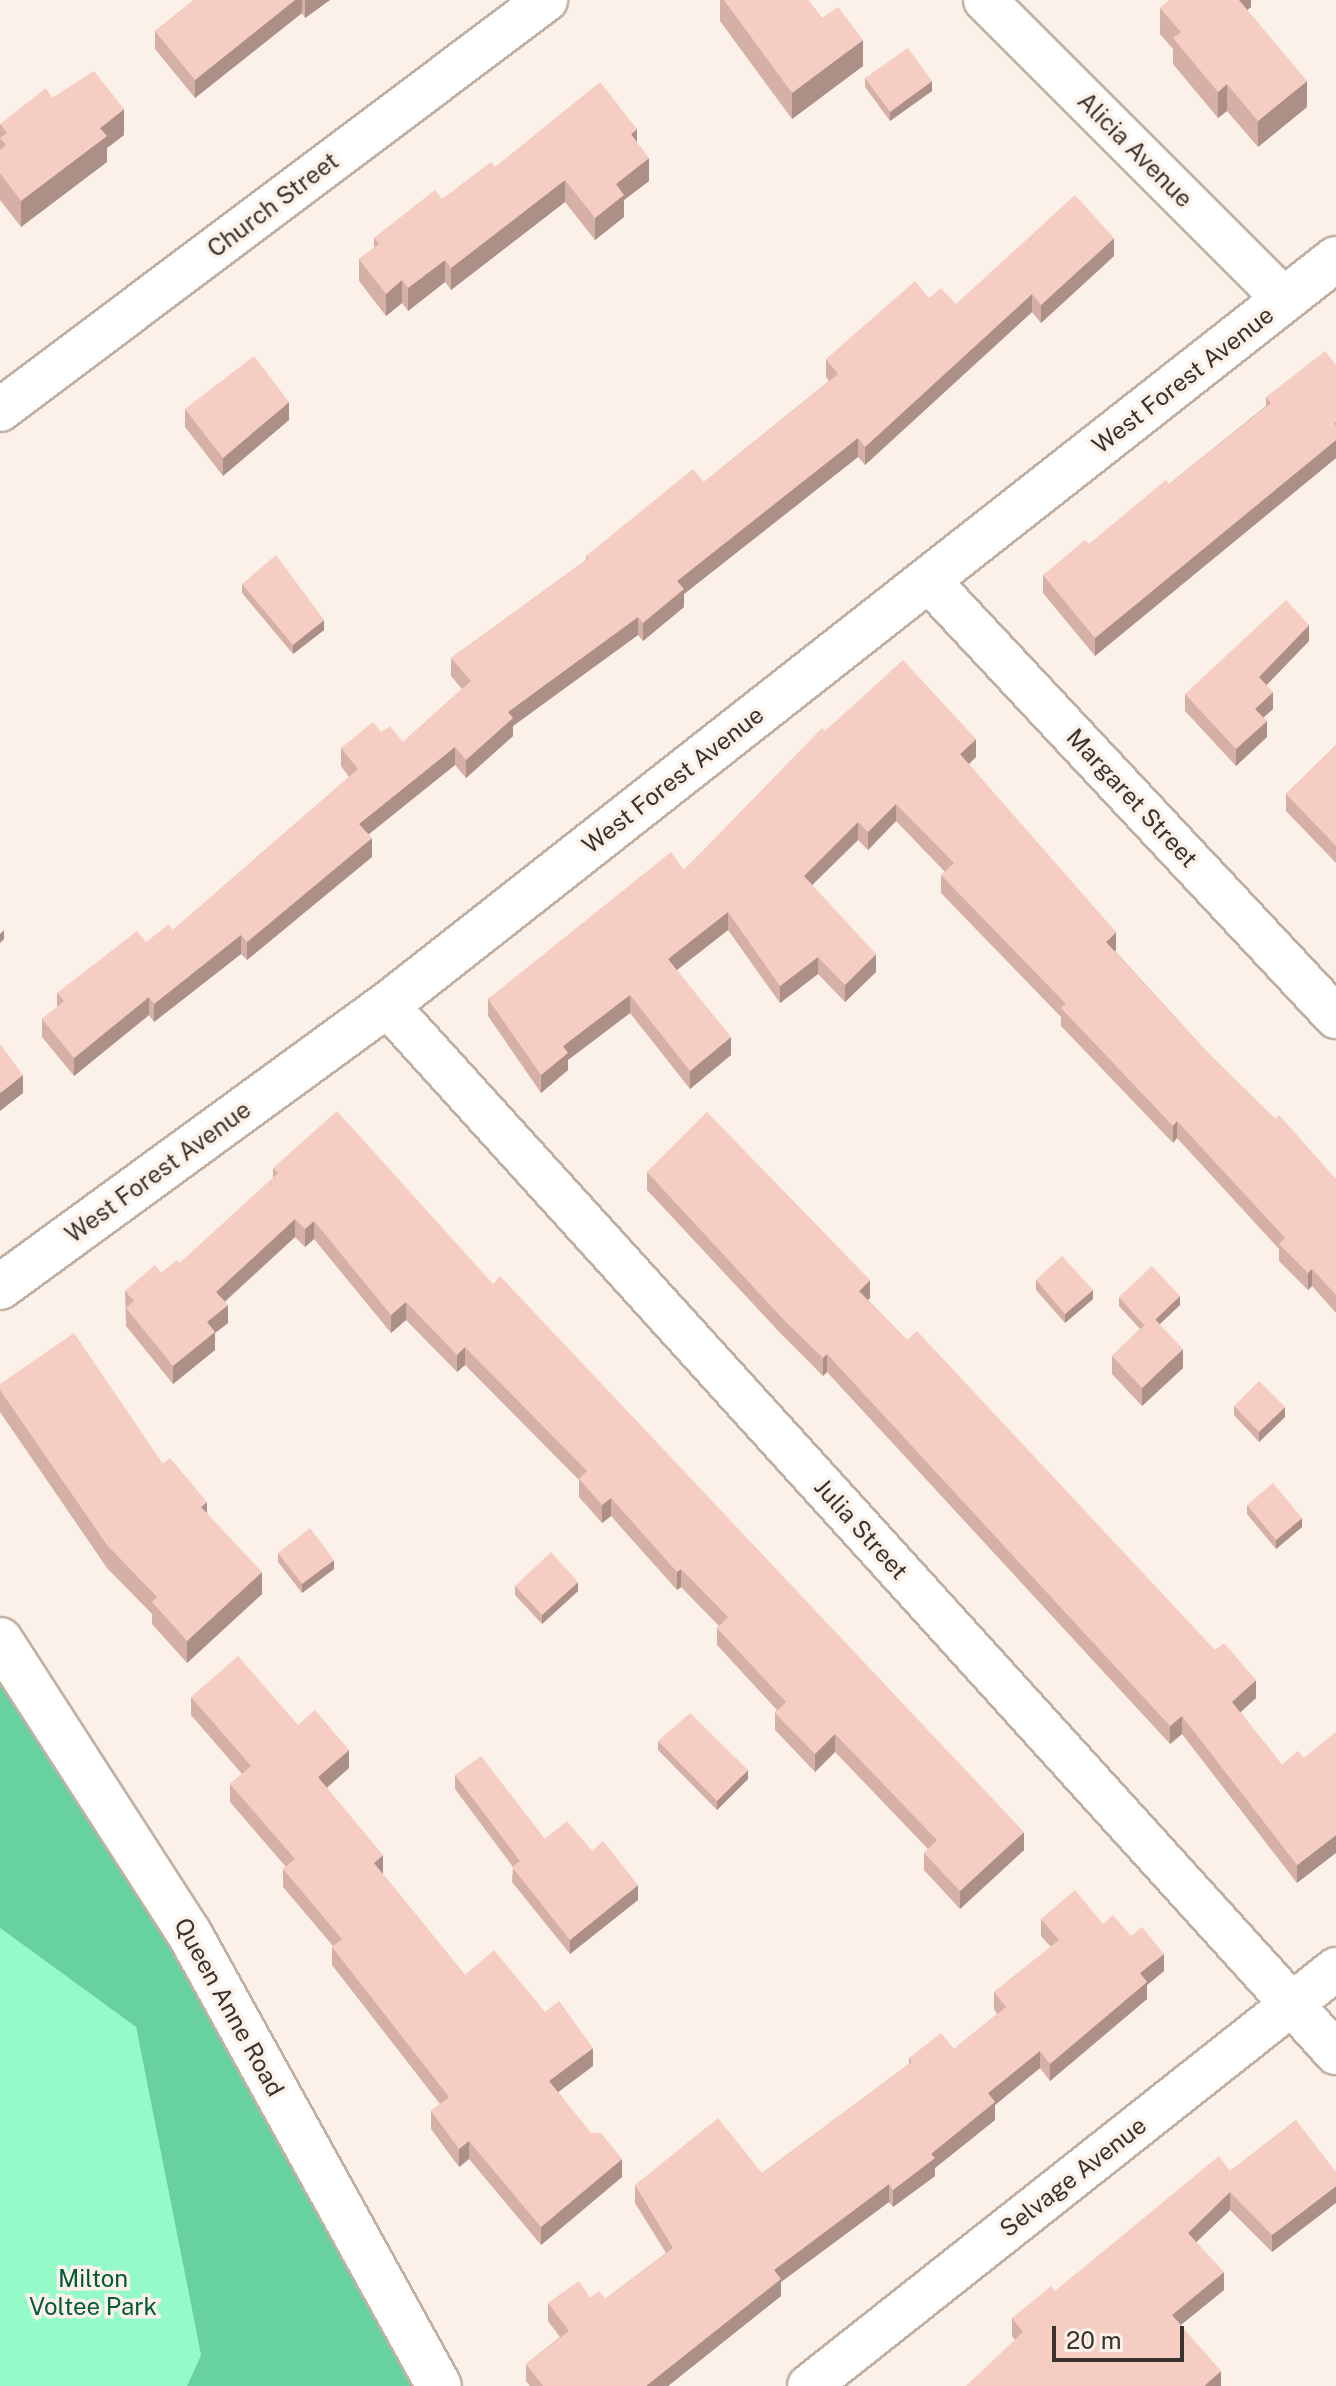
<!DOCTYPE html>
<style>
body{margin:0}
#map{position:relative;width:1336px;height:2386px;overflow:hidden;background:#fcf1e9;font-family:"Public Sans",sans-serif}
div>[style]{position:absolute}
.green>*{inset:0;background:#94fac7}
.forest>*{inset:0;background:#67d19f}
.roads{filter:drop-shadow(2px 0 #c2b1a3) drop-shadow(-2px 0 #c2b1a3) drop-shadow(0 2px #c2b1a3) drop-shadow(0 -2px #c2b1a3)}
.street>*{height:42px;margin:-21px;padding:0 21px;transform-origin:21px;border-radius:21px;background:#fff}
.secondary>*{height:44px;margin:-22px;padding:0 22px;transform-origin:22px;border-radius:22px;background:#fff}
.wall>*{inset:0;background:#d4b0a7}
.shaded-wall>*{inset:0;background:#ac9088}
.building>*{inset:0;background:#f6cdc2}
span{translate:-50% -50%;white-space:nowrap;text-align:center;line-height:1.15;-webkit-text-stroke:7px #fcf1e9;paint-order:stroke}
.street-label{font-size:24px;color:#3a332d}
.park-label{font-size:24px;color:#00593a}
.scale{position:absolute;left:1052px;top:2326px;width:132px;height:36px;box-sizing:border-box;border:4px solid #3a332d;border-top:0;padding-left:10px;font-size:24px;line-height:28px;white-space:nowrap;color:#3a332d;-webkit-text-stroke:6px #fcf1e9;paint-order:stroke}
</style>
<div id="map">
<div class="green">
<div style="clip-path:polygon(0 1928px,136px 2027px,201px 2355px,187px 2386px,0 2386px)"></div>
</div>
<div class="forest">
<div style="clip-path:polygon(0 1640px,439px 2386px,187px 2386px,201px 2355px,136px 2027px,0 1928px)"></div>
</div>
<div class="roads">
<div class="street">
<div style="left:985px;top:0;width:424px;rotate:45deg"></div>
<div style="left:0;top:410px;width:683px;rotate:-36.9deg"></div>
<div style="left:928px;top:580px;width:598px;rotate:46.97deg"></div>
<div style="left:387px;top:1005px;width:1414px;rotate:47.84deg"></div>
<div style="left:809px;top:2386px;width:672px;rotate:-38.35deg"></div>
</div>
<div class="secondary">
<div style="left:0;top:1287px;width:479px;rotate:-36.1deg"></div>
<div style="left:387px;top:1005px;width:1207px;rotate:-38.17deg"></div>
<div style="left:0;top:1640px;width:349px;rotate:57.2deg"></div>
<div style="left:189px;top:1933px;width:517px;rotate:61.11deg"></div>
</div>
</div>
<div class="wall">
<div style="clip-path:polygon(194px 0,330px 0,305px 18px,302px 13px,195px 98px,155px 49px,155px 31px)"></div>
<div style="clip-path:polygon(720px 0,808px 0,822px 18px,863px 66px,792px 119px,720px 21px)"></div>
<div style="clip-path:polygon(1251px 0,1251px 7px,1247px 10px,1307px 107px,1258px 147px,1227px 111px,1218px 118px,1173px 64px,1173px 49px,1160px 34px,1160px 8px)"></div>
<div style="clip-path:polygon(865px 78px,932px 91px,890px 121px,865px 87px)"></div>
<div style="clip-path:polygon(52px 98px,124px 135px,107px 148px,107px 162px,21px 227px,0 200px,0 124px)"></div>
<div style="clip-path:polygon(637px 143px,649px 181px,624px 200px,624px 217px,595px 240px,565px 202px,451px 290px,445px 282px,408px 311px,402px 303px,386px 316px,359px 281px,359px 259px,374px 248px,374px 238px,442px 199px,495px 167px)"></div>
<div style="clip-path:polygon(1114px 256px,1041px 323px,1032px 312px,865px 465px,858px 457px,684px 594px,684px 607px,643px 641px,638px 635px,513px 726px,513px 736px,466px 778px,455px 765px,368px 835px,372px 857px,247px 960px,241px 954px,154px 1022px,149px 1015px,74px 1076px,42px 1037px,42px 1019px,57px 1007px,57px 993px,146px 942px,173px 930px,349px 777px,341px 766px,341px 748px,381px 732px,403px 742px,462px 689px,451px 676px,451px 658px,586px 560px,586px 556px,704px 482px,829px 381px,826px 377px,826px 359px,929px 298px,956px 304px)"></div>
<div style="clip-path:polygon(1336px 365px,1336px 458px,1095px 656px,1043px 593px,1043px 575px,1089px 544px,1169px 484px,1266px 406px,1266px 397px)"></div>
<div style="clip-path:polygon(185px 409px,289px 420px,223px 476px,185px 427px)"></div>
<div style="clip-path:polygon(242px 584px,324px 630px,293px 654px,242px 593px)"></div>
<div style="clip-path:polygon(1309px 641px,1266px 685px,1273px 709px,1264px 717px,1267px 737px,1236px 766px,1185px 711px,1185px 694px)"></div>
<div style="clip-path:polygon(825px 731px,976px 757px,969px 764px,1116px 950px,1115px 951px,1208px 1053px,1336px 1179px,1336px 1313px,1312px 1286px,1308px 1290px,1279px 1261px,1279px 1249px,1177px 1138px,1173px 1143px,1061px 1026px,1061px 1017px,941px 893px,941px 875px,945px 872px,896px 821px,868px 850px,858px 840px,812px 885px,876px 972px,845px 1002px,818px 974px,780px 1003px,728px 930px,677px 970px,731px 1055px,690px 1089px,630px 1013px,568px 1060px,568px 1070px,541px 1093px,488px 1016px,488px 999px,684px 870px)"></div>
<div style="clip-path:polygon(1336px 745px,1336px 863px,1286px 811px,1286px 794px)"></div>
<div style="clip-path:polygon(273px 1168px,493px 1284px,1024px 1850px,960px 1909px,924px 1870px,924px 1853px,928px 1849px,835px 1752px,815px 1772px,775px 1730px,775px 1713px,777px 1710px,717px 1645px,717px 1628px,719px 1626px,681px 1587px,677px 1590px,611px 1516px,602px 1523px,579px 1497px,579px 1480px,465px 1365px,457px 1372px,406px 1320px,391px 1333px,314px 1239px,305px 1247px,295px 1237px,225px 1302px,228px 1323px,215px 1333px,215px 1350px,173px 1384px,126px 1326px,125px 1291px,180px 1263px,273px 1178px)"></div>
<div style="clip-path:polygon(647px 1172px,870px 1298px,868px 1300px,1256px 1698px,1240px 1712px,1282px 1765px,1298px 1751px,1297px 1883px,1182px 1734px,1170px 1744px,827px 1372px,823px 1376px,783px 1336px,647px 1190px)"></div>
<div style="clip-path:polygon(1036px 1280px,1093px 1299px,1065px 1323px,1036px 1290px)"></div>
<div style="clip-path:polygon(1119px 1297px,1180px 1305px,1159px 1325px,1183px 1368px,1142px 1406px,1112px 1374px,1112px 1356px,1140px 1329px,1119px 1306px)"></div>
<div style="clip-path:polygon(0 1384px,163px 1464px,207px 1513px,262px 1594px,187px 1663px,152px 1624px,152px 1614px,107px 1568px,0 1412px)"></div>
<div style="clip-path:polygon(1234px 1406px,1285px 1417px,1259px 1442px,1234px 1415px)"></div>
<div style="clip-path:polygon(1247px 1505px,1302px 1527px,1276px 1549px,1247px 1514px)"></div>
<div style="clip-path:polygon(278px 1553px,334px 1569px,302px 1593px,278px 1562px)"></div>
<div style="clip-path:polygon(515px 1586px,578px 1591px,542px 1624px,515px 1595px)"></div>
<div style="clip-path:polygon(191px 1697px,298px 1725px,349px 1768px,327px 1788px,383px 1873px,382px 1873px,465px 1975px,545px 2012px,593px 2066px,558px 2092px,622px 2177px,541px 2245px,469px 2159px,459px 2167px,431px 2129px,431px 2111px,440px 2104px,332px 1965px,332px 1947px,333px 1946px,283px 1887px,283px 1869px,286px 1867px,230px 1802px,230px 1784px,242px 1774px,191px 1715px)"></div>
<div style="clip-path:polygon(658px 1741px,748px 1779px,717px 1810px,658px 1750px)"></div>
<div style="clip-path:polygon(455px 1775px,545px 1839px,638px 1900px,570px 1954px,512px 1882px,513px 1867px,455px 1789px)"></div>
<div style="clip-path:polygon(1041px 1919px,1103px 1924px,1131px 1936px,1164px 1971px,1147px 1985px,1147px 1999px,1050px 2081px,1040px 2068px,995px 2105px,995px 2120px,935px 2168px,935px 2176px,893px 2207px,889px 2202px,781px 2282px,781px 2296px,668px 2386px,530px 2386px,526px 2381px,526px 2364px,560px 2337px,548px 2321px,548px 2303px,590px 2298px,605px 2299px,666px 2253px,635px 2203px,635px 2185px,762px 2173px,909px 2064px,909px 2058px,954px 2049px,997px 2014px,994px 2009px,994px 1992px,1051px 1947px,1041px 1936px)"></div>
<div style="clip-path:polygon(1296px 2120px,1272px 2252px,1230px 2210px,1196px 2242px,1224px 2290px,1181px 2325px,1221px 2386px,1015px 2340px,1012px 2336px,1012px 2318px,1055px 2291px,1230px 2171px)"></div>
</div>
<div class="shaded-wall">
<div style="clip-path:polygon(295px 0,302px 0,302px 13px,195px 98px,195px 80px)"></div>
<div style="clip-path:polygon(305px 0,330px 0,305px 18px)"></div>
<div style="clip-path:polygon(1234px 0,1251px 0,1251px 7px,1234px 21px)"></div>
<div style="clip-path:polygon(863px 40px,863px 66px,792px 119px,792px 93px)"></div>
<div style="clip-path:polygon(932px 81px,932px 91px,890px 121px,890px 112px)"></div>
<div style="clip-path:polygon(1307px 81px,1307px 107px,1258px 147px,1258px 121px)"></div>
<div style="clip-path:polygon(1227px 84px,1227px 111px,1218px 118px,1218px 92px)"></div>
<div style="clip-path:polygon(124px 109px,124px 135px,107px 148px,107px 162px,21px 227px,21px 201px,100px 128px)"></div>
<div style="clip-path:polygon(637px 129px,637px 152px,631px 134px)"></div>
<div style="clip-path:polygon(649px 158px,649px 181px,624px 200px,624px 217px,595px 240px,595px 218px,616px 184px)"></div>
<div style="clip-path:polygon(565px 180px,565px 202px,451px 290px,451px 268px)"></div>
<div style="clip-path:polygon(1114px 238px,1114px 256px,1041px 323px,1041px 305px)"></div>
<div style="clip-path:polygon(445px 260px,445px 282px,408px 311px,408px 288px)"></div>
<div style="clip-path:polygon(402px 280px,402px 303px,386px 316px,386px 294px)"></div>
<div style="clip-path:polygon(1032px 294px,1032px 312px,865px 465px,865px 447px)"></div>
<div style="clip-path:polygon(289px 402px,289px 420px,223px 476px,223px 458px)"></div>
<div style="clip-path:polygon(858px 438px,858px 457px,684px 594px,684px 607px,643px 641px,643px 623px,677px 581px)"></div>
<div style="clip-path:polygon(1336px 440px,1336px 458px,1095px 656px,1095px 638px)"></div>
<div style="clip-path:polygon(638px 617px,638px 635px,513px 726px,513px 736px,466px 778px,466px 760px,508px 712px)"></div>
<div style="clip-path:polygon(324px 620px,324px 630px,293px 654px,293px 645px)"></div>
<div style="clip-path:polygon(1309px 625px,1309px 641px,1259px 693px,1259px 677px)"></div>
<div style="clip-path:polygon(1273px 692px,1273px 709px,1255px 725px,1255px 709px)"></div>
<div style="clip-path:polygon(1267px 721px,1267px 737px,1236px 766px,1236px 749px)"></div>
<div style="clip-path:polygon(976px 739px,976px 757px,960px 772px,960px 754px)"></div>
<div style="clip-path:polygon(455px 747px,455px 765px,359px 842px,359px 824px)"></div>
<div style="clip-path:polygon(896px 804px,896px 821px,868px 850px,868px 832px)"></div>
<div style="clip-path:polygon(858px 822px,858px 840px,804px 893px,804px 876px)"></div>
<div style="clip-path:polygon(372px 838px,372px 857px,247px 960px,247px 942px)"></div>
<div style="clip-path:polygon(728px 912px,728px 930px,668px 977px,668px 959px)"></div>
<div style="clip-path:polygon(4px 930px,4px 939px,0 943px,0 934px)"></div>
<div style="clip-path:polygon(1116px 932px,1116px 950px,1106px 959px,1106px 942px)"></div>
<div style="clip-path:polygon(241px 935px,241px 954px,154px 1022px,154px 1004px)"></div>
<div style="clip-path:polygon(876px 954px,876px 972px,845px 1002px,845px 985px)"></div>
<div style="clip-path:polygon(818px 957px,818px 974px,780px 1003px,780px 986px)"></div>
<div style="clip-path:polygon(630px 995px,630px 1013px,568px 1060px,568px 1070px,541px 1093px,541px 1075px,563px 1046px)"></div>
<div style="clip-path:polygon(149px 997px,149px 1015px,74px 1076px,74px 1058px)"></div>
<div style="clip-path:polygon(731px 1037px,731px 1055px,690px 1089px,690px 1071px)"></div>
<div style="clip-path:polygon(23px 1075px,23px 1093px,0 1111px,0 1093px)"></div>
<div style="clip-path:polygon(1177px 1121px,1177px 1138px,1173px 1143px,1173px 1126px)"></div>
<div style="clip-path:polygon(295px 1219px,295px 1237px,216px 1309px,216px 1292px)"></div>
<div style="clip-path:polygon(314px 1221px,314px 1239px,305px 1247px,305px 1229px)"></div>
<div style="clip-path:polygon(1312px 1269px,1312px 1286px,1308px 1290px,1308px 1273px)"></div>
<div style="clip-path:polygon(870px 1280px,870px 1298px,859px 1309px,859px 1291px)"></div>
<div style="clip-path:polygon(1093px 1290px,1093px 1299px,1065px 1323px,1065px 1314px)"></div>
<div style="clip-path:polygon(1180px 1296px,1180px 1305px,1146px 1337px,1146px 1327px)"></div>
<div style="clip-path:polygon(406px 1302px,406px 1320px,391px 1333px,391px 1315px)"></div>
<div style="clip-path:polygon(228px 1305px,228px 1323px,215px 1333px,215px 1350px,173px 1384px,173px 1366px,207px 1322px)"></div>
<div style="clip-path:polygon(465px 1347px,465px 1365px,457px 1372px,457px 1355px)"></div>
<div style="clip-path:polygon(1183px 1349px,1183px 1368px,1142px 1406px,1142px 1388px)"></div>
<div style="clip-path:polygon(827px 1354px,827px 1372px,823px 1376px,823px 1358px)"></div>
<div style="clip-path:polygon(1285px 1407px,1285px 1417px,1259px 1442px,1259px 1432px)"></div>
<div style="clip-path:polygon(611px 1498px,611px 1516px,602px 1523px,602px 1505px)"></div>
<div style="clip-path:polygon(207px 1502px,207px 1524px,201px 1507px)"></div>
<div style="clip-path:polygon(1302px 1518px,1302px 1527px,1276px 1549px,1276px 1540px)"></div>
<div style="clip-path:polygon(334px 1560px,334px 1569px,302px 1593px,302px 1584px)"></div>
<div style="clip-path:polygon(681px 1569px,681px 1587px,677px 1590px,677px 1572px)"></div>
<div style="clip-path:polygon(262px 1572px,262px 1594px,187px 1663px,187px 1641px)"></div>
<div style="clip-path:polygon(578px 1582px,578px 1591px,542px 1624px,542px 1615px)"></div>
<div style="clip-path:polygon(1256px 1680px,1256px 1698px,1232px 1720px,1232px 1702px)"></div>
<div style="clip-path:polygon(1182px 1716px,1182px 1734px,1170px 1744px,1170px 1726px)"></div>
<div style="clip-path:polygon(835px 1734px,835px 1752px,815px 1772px,815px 1754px)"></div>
<div style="clip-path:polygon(349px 1750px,349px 1768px,318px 1795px,318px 1777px)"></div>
<div style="clip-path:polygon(748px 1770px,748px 1779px,717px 1810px,717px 1801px)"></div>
<div style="clip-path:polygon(1024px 1832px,1024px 1850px,960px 1909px,960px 1891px)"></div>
<div style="clip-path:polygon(1336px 1835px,1336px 1853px,1297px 1883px,1297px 1865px)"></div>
<div style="clip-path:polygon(383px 1855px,383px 1873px,374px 1881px,374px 1863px)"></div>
<div style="clip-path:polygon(638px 1885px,638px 1900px,570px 1954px,570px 1940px)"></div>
<div style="clip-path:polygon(1164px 1954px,1164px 1971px,1147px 1985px,1147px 1999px,1050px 2081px,1050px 2064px,1140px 1973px)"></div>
<div style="clip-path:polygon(593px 2048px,593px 2066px,549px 2099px,549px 2081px)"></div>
<div style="clip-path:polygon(1040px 2051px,1040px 2068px,995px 2105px,995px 2120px,935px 2168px,935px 2176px,893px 2207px,893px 2190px,931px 2154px,988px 2093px)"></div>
<div style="clip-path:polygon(469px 2141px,469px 2159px,459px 2167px,459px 2149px)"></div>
<div style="clip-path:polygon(622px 2159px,622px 2177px,541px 2245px,541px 2227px)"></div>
<div style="clip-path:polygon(889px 2184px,889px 2202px,781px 2282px,781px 2296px,668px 2386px,646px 2386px,774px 2270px)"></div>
<div style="clip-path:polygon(1336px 2186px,1336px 2203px,1272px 2252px,1272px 2235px)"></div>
<div style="clip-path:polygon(1230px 2192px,1230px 2210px,1188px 2250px,1188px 2233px)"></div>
<div style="clip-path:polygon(1224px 2272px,1224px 2290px,1172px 2332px,1172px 2315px)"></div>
<div style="clip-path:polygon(1221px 2371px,1221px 2386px,1204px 2386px)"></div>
</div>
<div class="building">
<div style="clip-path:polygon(194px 0,295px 0,195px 80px,155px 31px)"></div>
<div style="clip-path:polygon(724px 0,808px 0,822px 18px,838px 7px,863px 40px,792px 93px)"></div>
<div style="clip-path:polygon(1169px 0,1239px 0,1307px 81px,1258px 121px,1227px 84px,1218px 92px,1173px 38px,1181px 32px,1160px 8px)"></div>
<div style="clip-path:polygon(908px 48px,932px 81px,890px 112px,865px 78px)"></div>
<div style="clip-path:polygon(94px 71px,124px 109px,100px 128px,107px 136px,21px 201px,0 173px,0 150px,6px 145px,0 138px,7px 133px,0 124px,46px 88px,52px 98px)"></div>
<div style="clip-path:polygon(600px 82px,637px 129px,631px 134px,649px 158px,616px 184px,624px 195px,595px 218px,565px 180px,451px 268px,445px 260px,408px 288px,402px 280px,386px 294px,359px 259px,379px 244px,374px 238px,435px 190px,442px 199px,491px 162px,495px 167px)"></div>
<div style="clip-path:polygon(1075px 195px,1114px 238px,1041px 305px,1032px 294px,865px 447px,858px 438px,677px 581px,684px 589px,643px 623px,638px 617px,508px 712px,513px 718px,466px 760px,455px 747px,359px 824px,372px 838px,247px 942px,241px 935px,154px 1004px,149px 997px,74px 1058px,42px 1019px,64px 1001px,57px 993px,137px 931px,146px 942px,169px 924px,173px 930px,358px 769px,341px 748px,373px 722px,381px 732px,390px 726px,403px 742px,471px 681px,451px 658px,588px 559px,586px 556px,693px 469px,704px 482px,838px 374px,826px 359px,915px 281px,929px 298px,941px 288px,956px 304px)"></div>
<div style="clip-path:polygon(1325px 351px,1336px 365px,1336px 422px,1334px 423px,1336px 426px,1336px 440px,1095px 638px,1043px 575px,1085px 540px,1089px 544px,1166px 480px,1169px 484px,1271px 403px,1266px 397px)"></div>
<div style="clip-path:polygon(254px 356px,289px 402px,223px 458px,185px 409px)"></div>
<div style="clip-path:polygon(276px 555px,324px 620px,293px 645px,242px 584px)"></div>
<div style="clip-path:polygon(1286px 600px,1309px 625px,1259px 677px,1273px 692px,1255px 709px,1267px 721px,1236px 749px,1185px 694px)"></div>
<div style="clip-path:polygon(903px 660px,976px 739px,960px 754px,1116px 932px,1106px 942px,1208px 1053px,1275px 1119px,1279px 1115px,1336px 1179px,1336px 1295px,1312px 1269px,1308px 1273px,1279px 1244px,1285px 1238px,1177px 1121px,1173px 1126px,1061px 1008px,1066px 1004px,941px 875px,954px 863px,896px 804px,868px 832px,858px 822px,804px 876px,876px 954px,845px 985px,818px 957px,780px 986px,728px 912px,668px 959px,731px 1037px,690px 1071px,630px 995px,563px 1046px,568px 1053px,541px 1075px,488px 999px,671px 852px,684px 870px,822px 728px,825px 731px)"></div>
<div style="clip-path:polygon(1336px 745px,1336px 846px,1286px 794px)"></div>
<div style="clip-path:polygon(0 1044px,23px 1075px,0 1093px)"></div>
<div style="clip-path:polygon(337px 1111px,493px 1284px,500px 1276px,1024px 1832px,960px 1891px,924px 1853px,937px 1840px,835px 1734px,815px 1754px,775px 1713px,786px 1702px,717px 1628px,728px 1617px,681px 1569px,677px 1572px,611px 1498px,602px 1505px,579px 1479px,587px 1471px,465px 1347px,457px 1355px,406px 1302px,391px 1315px,314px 1221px,305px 1229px,295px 1219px,216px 1292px,228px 1305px,207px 1322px,215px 1332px,173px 1366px,126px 1308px,134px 1301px,125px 1291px,155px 1265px,161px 1273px,177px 1260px,180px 1263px,278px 1173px,273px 1168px)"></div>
<div style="clip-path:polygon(707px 1112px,870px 1280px,859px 1291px,907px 1340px,917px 1331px,1215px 1650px,1224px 1643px,1256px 1680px,1232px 1702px,1282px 1765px,1298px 1751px,1304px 1758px,1336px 1732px,1336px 1835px,1297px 1865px,1182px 1716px,1170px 1726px,827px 1354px,823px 1358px,783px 1319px,647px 1172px)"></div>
<div style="clip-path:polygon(1062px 1256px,1093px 1290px,1065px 1314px,1036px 1280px)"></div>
<div style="clip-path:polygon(1152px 1266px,1180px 1296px,1155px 1320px,1153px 1317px,1144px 1325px,1119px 1297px)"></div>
<div style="clip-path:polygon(1153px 1317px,1183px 1349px,1142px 1388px,1112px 1356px)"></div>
<div style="clip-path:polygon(74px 1333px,163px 1464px,170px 1458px,207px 1502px,201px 1507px,262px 1572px,187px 1641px,152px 1602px,157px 1597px,107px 1545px,0 1390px,0 1384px)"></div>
<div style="clip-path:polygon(1259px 1381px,1285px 1407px,1259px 1432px,1234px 1406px)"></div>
<div style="clip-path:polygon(1273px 1483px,1302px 1518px,1276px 1540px,1247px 1505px)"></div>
<div style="clip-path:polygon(310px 1528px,334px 1560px,302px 1584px,278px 1553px)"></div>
<div style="clip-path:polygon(551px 1552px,578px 1582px,542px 1615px,515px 1586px)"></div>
<div style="clip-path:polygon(238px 1656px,298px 1725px,315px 1710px,349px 1750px,318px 1777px,383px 1855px,374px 1863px,465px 1975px,494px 1950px,545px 2012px,559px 2001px,593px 2048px,549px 2081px,591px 2133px,601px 2133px,622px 2159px,541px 2227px,469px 2141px,459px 2149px,431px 2111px,449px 2097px,332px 1947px,342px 1939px,283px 1869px,295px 1859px,230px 1784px,251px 1766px,191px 1697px)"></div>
<div style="clip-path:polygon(690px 1713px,748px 1770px,717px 1801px,658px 1741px)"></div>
<div style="clip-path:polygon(481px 1756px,545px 1839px,567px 1821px,592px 1851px,603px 1841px,638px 1885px,570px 1940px,512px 1867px,520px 1861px,455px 1775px)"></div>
<div style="clip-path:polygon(1075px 1890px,1103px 1924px,1113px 1915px,1131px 1936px,1142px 1927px,1164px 1954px,1140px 1973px,1147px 1982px,1050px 2064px,1040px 2051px,988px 2093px,995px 2102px,931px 2154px,935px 2158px,893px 2190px,889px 2184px,774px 2270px,781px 2279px,646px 2386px,543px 2386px,526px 2364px,569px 2331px,548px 2303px,579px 2281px,590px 2298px,599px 2291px,605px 2299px,673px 2248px,635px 2185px,718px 2118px,762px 2173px,912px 2062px,909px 2058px,941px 2033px,954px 2049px,1006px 2007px,994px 1992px,1059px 1940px,1041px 1919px)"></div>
<div style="clip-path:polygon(1296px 2120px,1336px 2172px,1336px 2186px,1272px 2235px,1230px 2192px,1188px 2233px,1224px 2272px,1172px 2315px,1221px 2371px,1204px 2386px,966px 2386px,1023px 2332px,1012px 2318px,1051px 2286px,1055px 2291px,1219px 2156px,1230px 2171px)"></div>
</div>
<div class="street-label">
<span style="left:1135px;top:150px;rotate:45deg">Alicia Avenue</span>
<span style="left:273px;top:205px;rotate:-37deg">Church Street</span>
<span style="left:1183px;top:380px;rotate:-38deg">West Forest Avenue</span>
<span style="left:673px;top:780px;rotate:-38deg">West Forest Avenue</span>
<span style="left:1132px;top:798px;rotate:47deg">Margaret Street</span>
<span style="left:158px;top:1172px;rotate:-36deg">West Forest Avenue</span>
<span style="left:861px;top:1529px;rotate:48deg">Julia Street</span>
<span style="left:229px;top:2007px;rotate:61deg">Queen Anne Road</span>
<span style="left:1073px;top:2177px;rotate:-38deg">Selvage Avenue</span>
</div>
<div class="park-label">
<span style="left:93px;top:2293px">Milton<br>Voltee Park</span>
</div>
<div class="scale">20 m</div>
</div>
